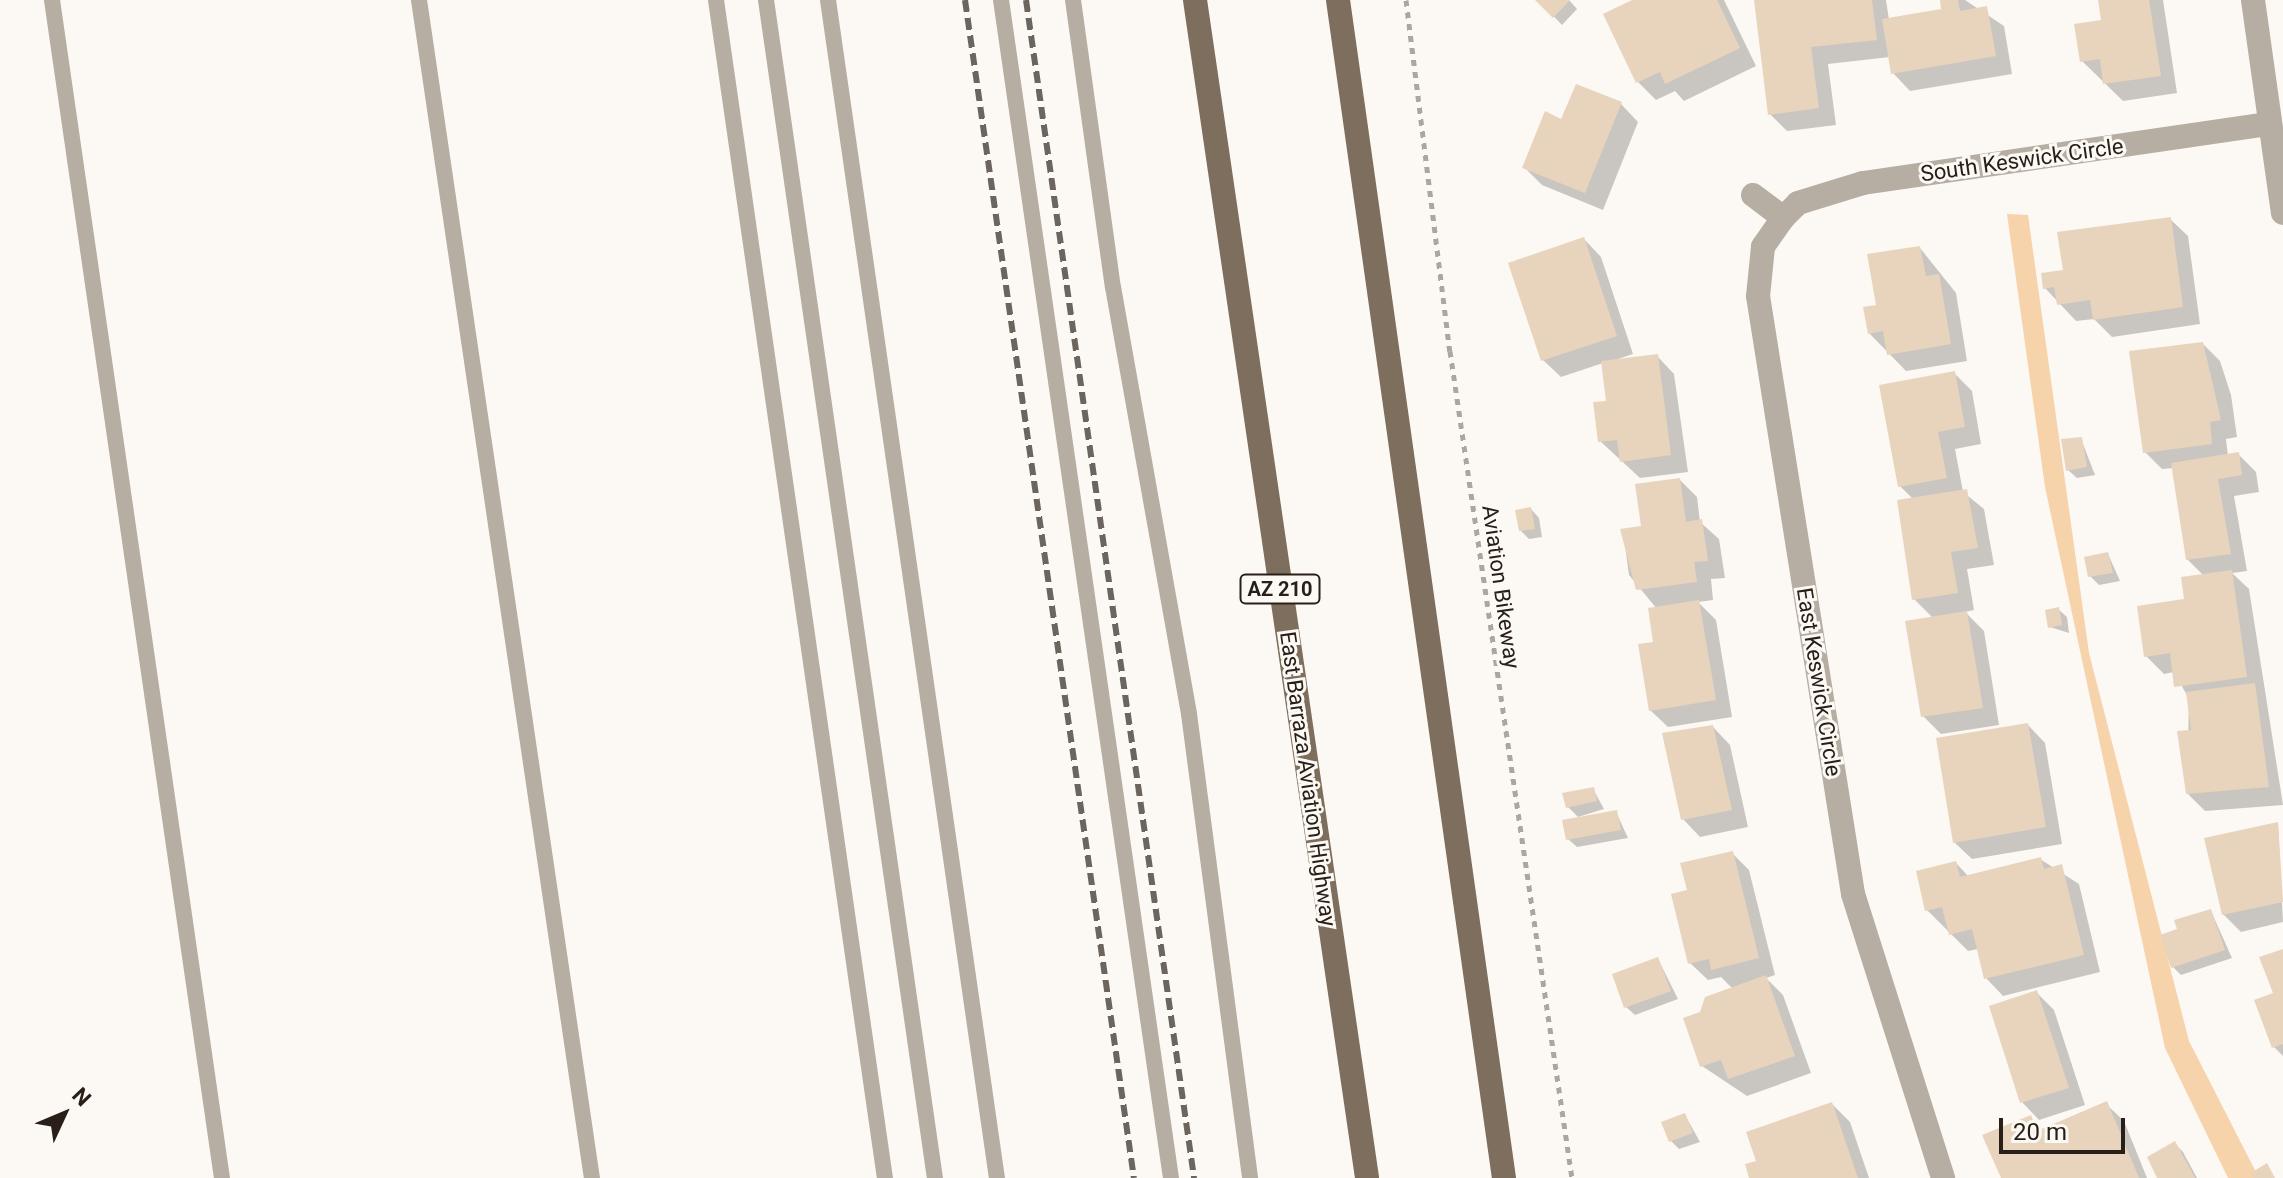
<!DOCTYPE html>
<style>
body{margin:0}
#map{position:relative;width:2283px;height:1178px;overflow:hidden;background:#fcf8f3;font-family:Roboto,sans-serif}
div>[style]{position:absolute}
.green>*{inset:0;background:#f7d3ab}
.shadow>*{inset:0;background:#0003}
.building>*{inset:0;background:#e8d4bd}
.path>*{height:5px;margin-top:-2.5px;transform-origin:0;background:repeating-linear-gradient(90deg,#aba6a0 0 6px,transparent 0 12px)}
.lane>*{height:16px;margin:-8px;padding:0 8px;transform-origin:8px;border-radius:8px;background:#b6ada3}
.street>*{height:24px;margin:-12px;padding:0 12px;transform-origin:12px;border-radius:12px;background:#b6ada3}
.primary>*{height:24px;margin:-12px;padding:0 12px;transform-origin:12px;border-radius:12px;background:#7d6e5d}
.rail>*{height:6px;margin-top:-3px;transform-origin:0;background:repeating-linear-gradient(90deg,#6c655e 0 12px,transparent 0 18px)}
span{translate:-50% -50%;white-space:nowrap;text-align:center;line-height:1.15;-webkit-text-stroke:6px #fcf8f3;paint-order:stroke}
.shield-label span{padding:2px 6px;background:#fcf8f3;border:2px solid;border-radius:6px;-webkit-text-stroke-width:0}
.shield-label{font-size:20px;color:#282018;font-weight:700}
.street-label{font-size:22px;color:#282018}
.north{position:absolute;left:24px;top:1074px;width:80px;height:80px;-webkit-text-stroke:6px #fcf8f3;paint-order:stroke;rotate:46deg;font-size:22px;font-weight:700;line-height:32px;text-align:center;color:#282018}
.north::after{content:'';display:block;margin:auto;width:28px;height:36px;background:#282018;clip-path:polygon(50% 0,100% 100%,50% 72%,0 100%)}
.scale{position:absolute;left:1999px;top:1118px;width:126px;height:36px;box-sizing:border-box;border:4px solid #282018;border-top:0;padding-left:10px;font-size:24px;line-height:28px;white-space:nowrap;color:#282018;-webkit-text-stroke:6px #fcf8f3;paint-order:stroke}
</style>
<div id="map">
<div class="green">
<div style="clip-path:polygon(2007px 214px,2028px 215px,2089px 653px,2189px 1041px,2259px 1178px,2228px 1178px,2165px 1048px,2045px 487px)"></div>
</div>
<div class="shadow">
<div style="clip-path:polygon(1538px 0,1569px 0,1577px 9px,1562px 25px)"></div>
<div style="clip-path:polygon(1636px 0,1724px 0,1756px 66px,1684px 101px,1675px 91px,1656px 100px,1638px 82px,1606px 15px)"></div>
<div style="clip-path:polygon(1756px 0,1886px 0,1889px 20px,1943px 11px,1942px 0,1965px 0,2004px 26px,2012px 74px,1910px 91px,1893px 73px,1890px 57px,1828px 64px,1836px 125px,1787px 131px,1770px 114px)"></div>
<div style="clip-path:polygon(2100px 0,2163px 0,2177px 93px,2123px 101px,2082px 61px,2103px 21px)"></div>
<div style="clip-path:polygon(1621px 104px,1638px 122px,1603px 210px,1542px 185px,1524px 167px,1563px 121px)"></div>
<div style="clip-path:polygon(2170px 219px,2188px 236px,2200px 324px,2112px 337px,2094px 319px,2076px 321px,2045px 288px)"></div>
<div style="clip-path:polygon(1584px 239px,1601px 257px,1633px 354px,1615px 360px,1657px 356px,1674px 374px,1688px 472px,1640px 478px,1600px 441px,1608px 403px,1603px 363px,1561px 377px,1543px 360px)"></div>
<div style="clip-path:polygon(1920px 248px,1956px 293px,1967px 361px,1906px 371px,1869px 333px,1878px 307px)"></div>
<div style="clip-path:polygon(2203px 344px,2220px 361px,2231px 395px,2237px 437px,2226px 439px,2228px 456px,2238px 454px,2256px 472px,2259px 492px,2234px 496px,2247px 571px,2232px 573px,2249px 589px,2283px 805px,2205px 811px,2187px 793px,2189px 699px,2174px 672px,2164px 674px,2146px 656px,2204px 576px,2188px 560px,2174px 468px,2162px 469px,2145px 452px)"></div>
<div style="clip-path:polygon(1954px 373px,1972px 391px,1981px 444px,1955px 449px,1963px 492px,1984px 509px,1994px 565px,1967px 569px,1974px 610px,1965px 612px,1984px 631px,1999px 725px,1941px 734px,1923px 716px,1933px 618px,1914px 599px,1913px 499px,1900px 486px)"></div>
<div style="clip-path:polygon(2081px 439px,2095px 475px,2077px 478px,2068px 470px)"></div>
<div style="clip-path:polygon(1680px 480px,1697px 497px,1700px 522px,1719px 539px,1725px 578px,1711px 579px,1713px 600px,1698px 602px,1716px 620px,1732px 717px,1668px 727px,1650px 710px,1657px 609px,1629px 575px,1623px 530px,1643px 527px)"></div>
<div style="clip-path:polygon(1531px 509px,1539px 518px,1542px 537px,1529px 539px,1520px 530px)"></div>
<div style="clip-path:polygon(2108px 554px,2120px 581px,2099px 585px,2090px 576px)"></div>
<div style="clip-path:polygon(2058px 609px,2067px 617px,2069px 633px,2050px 627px)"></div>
<div style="clip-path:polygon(2028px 725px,2045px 743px,2062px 844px,1972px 859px,1954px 842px)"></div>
<div style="clip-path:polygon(1713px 727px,1730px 745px,1748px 827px,1700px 837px,1683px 819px)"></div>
<div style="clip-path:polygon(1593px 789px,1604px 809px,1578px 817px,1568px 807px)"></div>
<div style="clip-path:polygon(1616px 812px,1628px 838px,1577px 847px,1568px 839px)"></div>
<div style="clip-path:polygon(2278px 824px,2283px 922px,2241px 932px,2223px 914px)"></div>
<div style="clip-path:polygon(1732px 853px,1749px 870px,1775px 975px,1766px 978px,1783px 995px,1811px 1073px,1747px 1096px,1702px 1066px,1701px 1013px,1733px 989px,1721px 977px,1708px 980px,1690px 963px,1689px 892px)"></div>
<div style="clip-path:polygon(2040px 859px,2079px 884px,2100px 972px,2003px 996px,1986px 978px,1978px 949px,1968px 951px,1927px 910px,1956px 863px,1969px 877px)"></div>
<div style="clip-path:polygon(2211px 911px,2232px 958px,2181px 975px,2172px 966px,2180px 931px)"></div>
<div style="clip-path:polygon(2283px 951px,2283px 1056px,2274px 1047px)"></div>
<div style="clip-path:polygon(1658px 959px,1678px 999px,1635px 1015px,1626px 1007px)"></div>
<div style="clip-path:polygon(2037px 993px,2054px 1010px,2085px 1105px,2039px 1120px,2022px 1102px)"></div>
<div style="clip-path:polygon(1832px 1104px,1850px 1122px,1869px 1178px,1752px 1178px,1759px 1162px)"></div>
<div style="clip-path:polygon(2106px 1104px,2124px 1121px,2147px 1178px,2003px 1178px,2030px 1118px,2043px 1130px)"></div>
<div style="clip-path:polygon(1685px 1115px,1700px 1142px,1679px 1149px,1671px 1141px)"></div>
<div style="clip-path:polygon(2175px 1144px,2183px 1152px,2197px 1178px,2160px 1178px)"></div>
</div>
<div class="building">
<div style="clip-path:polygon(1535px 0,1570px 0,1553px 18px)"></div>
<div style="clip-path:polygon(1632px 0,1717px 0,1740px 48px,1665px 84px,1660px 72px,1636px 83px,1603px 14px)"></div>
<div style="clip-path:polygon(1754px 0,1872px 0,1877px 40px,1811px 47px,1819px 108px,1768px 115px)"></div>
<div style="clip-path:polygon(1940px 0,1958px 0,1960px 11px,1987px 6px,1996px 56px,1891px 74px,1882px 19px,1941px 9px)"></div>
<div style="clip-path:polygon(2098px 0,2149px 0,2161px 76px,2103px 84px,2100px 59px,2080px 62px,2074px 24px,2101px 20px)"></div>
<div style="clip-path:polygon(1576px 84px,1622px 102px,1585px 193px,1522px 168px,1545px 111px,1561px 119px)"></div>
<div style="clip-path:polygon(2171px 217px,2183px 307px,2093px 320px,2090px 300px,2057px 305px,2054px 287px,2043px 289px,2041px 273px,2063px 270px,2057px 232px)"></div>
<div style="clip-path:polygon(1584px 237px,1617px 336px,1541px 361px,1508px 263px)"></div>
<div style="clip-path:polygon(1920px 246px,1926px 276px,1939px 274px,1951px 344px,1887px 355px,1883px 331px,1868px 334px,1863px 307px,1876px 305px,1867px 254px)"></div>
<div style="clip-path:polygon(2203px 342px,2221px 420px,2210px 422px,2212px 444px,2143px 453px,2129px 351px)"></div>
<div style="clip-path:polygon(1658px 354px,1671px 455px,1620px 462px,1617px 440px,1598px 442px,1593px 402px,1606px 401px,1601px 361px)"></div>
<div style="clip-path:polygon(1955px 371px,1965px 427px,1938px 432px,1947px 478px,1898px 487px,1879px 385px)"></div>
<div style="clip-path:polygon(2082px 437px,2087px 467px,2066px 471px,2061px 439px)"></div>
<div style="clip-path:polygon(2239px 452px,2242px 475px,2218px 479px,2231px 554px,2186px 560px,2171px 463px)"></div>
<div style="clip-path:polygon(1680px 478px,1686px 522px,1702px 519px,1708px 561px,1694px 562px,1697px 582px,1636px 590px,1620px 529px,1641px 526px,1635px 484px)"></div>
<div style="clip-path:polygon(1967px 489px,1978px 548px,1951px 552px,1958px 593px,1912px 600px,1897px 500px)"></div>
<div style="clip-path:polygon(1531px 507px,1535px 529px,1519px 531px,1515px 510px)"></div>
<div style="clip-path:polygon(2108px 552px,2113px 573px,2088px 577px,2084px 557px)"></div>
<div style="clip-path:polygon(2232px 570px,2247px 677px,2174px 687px,2170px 653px,2144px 657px,2137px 606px,2184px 599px,2181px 577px)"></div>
<div style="clip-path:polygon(1699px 600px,1716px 700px,1649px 711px,1638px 644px,1653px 642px,1648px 608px)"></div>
<div style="clip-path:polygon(2059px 607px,2062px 625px,2048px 628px,2045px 610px)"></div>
<div style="clip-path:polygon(1967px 611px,1983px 708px,1921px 717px,1905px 621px)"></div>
<div style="clip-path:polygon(2255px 683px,2269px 787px,2186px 794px,2177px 731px,2191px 730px,2186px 692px)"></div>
<div style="clip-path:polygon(2028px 723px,2046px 827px,1953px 843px,1936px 738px)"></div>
<div style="clip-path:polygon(1713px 725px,1732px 810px,1681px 820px,1662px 733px)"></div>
<div style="clip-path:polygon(1594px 787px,1597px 801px,1566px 808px,1562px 793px)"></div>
<div style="clip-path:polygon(1617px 810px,1621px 830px,1566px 840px,1562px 820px)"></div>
<div style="clip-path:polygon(2278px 822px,2283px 902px,2222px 915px,2204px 838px)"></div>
<div style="clip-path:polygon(1733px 851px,1759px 958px,1711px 970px,1709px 959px,1688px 964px,1671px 894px,1687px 890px,1680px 863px)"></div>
<div style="clip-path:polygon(2041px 857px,2044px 869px,2062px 864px,2084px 955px,1984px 979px,1972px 929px,1949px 935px,1942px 907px,1925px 911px,1916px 871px,1956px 861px,1960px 877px)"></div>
<div style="clip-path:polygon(2211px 909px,2225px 950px,2171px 968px,2160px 935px,2177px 929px,2174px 920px)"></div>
<div style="clip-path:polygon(2283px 949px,2283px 1044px,2272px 1048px,2254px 1000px,2273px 993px,2259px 957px)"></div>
<div style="clip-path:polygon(1658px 957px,1671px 991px,1624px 1008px,1612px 974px)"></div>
<div style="clip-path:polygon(1766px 975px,1795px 1056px,1728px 1079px,1721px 1060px,1700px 1067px,1683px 1018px,1700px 1012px,1705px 997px)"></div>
<div style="clip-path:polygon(2037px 990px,2069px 1088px,2020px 1103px,1989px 1006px)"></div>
<div style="clip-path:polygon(2107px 1101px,2139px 1178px,2001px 1178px,1982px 1135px,2031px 1115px,2037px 1131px)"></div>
<div style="clip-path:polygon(1832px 1102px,1858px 1178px,1749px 1178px,1745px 1164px,1756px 1161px,1746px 1132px)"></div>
<div style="clip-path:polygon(1685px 1113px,1693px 1133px,1669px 1142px,1661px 1122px)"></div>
<div style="clip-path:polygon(2175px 1141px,2195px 1178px,2157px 1178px,2147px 1157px)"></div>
<div style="clip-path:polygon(2267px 1163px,2275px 1178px,2254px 1178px,2251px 1173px)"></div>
</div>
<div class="path">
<div style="left:1406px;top:0;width:354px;rotate:82.9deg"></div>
<div style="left:1450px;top:351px;width:836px;rotate:81.61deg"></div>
</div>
<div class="lane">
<div style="left:52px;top:0;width:1190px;rotate:81.79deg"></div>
<div style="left:419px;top:0;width:1191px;rotate:81.65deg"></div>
<div style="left:716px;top:0;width:1190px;rotate:81.84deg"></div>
<div style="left:766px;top:0;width:1190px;rotate:81.84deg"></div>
<div style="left:828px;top:0;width:1190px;rotate:81.84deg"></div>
<div style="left:1001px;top:0;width:1190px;rotate:81.79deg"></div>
<div style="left:1073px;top:0;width:290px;rotate:82.1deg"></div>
<div style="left:1113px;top:287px;width:434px;rotate:79.9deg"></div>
<div style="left:1189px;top:714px;width:468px;rotate:82.5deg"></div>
</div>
<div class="street">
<div style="left:2253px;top:0;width:215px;rotate:82deg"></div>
<div style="left:1753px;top:195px;width:38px;rotate:37deg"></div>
<div style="left:1783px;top:218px;width:35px;rotate:125deg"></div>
<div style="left:1763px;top:247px;width:49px;rotate:95.8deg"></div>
<div style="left:1758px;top:296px;width:605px;rotate:80.97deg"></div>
<div style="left:1853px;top:894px;width:298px;rotate:72.4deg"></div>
<div style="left:1783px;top:218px;width:21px;rotate:-45deg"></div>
<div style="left:1798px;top:203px;width:68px;rotate:-17.1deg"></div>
<div style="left:1863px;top:183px;width:410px;rotate:-8.3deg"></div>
</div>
<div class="primary">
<div style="left:1195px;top:0;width:1190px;rotate:81.69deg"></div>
<div style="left:1338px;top:0;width:1190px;rotate:81.98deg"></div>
</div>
<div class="rail">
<div style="left:965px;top:0;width:1190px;rotate:81.84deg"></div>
<div style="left:1026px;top:0;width:1190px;rotate:81.88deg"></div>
</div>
<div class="shield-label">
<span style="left:1280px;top:589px">AZ 210</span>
</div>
<div class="street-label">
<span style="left:2022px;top:160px;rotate:-8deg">South Keswick Circle</span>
<span style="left:1501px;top:587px;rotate:82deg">Aviation Bikeway</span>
<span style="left:1819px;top:682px;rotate:81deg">East Keswick Circle</span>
<span style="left:1308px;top:779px;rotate:82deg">East Barraza Aviation Highway</span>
</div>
<div class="north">N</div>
<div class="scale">20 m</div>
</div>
